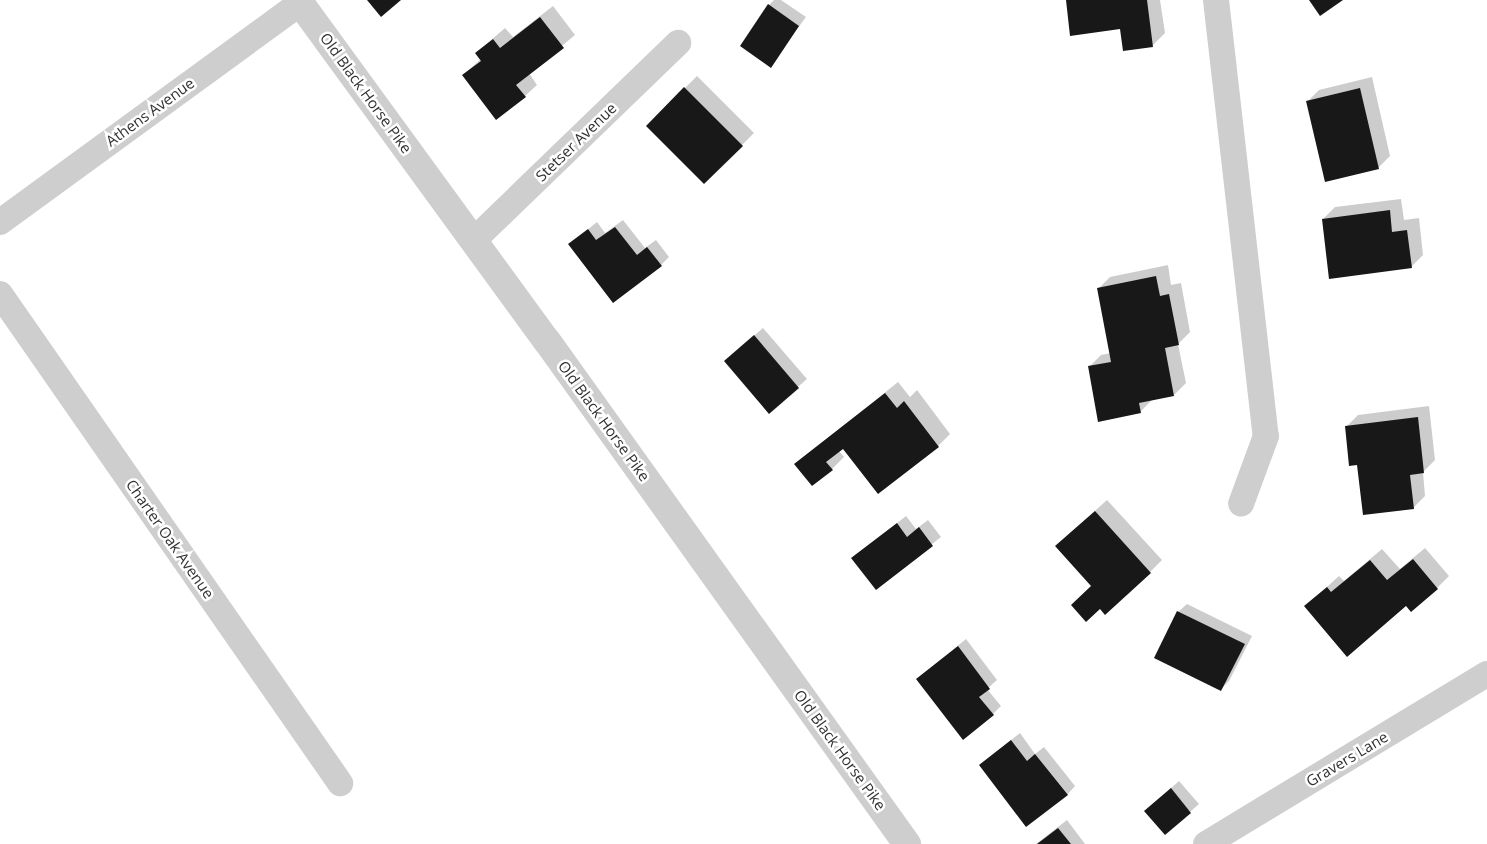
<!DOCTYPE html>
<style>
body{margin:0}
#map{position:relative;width:1487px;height:844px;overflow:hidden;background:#fff;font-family:"Open Sans",sans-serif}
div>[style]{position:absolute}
.shadow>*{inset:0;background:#0003}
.building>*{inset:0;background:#181818}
.minor>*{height:26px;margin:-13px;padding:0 13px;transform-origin:13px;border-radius:13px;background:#cecece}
.tertiary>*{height:28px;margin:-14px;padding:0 14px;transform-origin:14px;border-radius:14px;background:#cecece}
span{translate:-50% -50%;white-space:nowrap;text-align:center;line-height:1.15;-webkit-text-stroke:5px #fff;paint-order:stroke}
.street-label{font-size:15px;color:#313131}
</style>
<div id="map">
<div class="shadow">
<div style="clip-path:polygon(774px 0,781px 0,806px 17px,770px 66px,769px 5px)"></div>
<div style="clip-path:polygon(1067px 0,1160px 0,1165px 33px,1153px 45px,1124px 50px,1121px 28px)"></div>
<div style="clip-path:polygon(553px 6px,575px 35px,529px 73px,537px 85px,525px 96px,463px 75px,481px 59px,476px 53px,505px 28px,513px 37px)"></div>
<div style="clip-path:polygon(697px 76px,754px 133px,704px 183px,647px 126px)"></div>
<div style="clip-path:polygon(1372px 77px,1390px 156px,1378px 168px,1307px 102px,1319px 90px)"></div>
<div style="clip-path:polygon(1401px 199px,1404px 220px,1419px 218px,1423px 255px,1411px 267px,1323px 219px,1335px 207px)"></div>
<div style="clip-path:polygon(623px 220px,645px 248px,656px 240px,669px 257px,661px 265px,570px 244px,597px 222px,605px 233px)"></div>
<div style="clip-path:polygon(1168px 265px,1171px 285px,1181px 283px,1190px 332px,1178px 344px,1186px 383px,1174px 395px,1152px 400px,1140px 412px,1089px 367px,1101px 355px,1111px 353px,1098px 289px,1110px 277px)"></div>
<div style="clip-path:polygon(763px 328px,807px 379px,769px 412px,734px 353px)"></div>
<div style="clip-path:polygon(898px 382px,910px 397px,917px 390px,950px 434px,938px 446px,878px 492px,844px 447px,839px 451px,844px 457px,832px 469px,796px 464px)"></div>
<div style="clip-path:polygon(1429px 406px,1435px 460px,1423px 472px,1425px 496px,1413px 508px,1358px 463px,1346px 427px,1358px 415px)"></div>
<div style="clip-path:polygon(1107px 500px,1162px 560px,1150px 572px,1092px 585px,1069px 534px)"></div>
<div style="clip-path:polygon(906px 516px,916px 529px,928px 520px,941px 537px,876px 588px,853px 558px)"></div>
<div style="clip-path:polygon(1425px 548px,1449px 576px,1437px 588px,1406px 605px,1306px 606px,1339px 576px,1344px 581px,1382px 549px,1400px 569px)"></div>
<div style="clip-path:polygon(1187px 604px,1252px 636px,1229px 681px,1221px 689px,1178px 612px)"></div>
<div style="clip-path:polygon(966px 639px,997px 680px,987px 689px,1001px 706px,993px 714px,917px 679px)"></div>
<div style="clip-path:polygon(1020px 733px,1035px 754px,1044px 747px,1075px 786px,1067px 795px,980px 765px)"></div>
<div style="clip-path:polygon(1179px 781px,1199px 804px,1166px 833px,1154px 803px)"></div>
<div style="clip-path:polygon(1067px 820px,1085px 844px,1036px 844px)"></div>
</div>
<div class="building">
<div style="clip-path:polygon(367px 0,401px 0,381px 17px)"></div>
<div style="clip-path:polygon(1066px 0,1147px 0,1153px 47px,1123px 51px,1120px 29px,1070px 36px)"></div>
<div style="clip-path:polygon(1309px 0,1343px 0,1320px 16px)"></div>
<div style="clip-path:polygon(768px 4px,799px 26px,771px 68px,740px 46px)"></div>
<div style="clip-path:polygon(540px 17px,564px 48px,516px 85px,526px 97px,496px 120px,462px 75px,481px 61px,475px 53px,493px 39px,500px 48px)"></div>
<div style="clip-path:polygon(684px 87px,743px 146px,704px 184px,646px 126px)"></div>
<div style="clip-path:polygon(1360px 88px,1379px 169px,1325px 182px,1306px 101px)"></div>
<div style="clip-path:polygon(1390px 210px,1392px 232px,1407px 230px,1412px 268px,1329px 279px,1322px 219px)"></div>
<div style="clip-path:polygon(615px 227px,637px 255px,647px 247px,662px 266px,613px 303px,568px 244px,588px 229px,596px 240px)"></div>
<div style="clip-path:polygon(1156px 276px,1160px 296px,1169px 294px,1179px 345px,1165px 348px,1174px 396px,1139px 403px,1141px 413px,1098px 422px,1088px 366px,1111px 362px,1097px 288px)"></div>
<div style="clip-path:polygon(754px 335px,799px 388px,769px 414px,724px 361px)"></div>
<div style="clip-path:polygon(885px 393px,897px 408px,904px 401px,939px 447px,878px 494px,843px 449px,826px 462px,833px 470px,812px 486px,794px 464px)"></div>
<div style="clip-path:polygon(1418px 417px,1424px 473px,1410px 475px,1414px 509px,1363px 515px,1357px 465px,1349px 466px,1345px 426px)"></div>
<div style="clip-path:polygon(1095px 511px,1151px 573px,1105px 615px,1100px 609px,1086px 622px,1071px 605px,1091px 586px,1055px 546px)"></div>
<div style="clip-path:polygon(897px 523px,907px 537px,919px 527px,933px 546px,876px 590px,851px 558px)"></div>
<div style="clip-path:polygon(1413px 559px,1438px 589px,1411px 612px,1406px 606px,1347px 657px,1304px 606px,1327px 587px,1331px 592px,1370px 560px,1387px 580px)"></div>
<div style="clip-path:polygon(1177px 611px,1245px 644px,1221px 691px,1154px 658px)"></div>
<div style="clip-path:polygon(958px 646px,990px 689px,979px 697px,994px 715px,963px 740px,916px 679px)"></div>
<div style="clip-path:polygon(1011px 740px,1027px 761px,1035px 754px,1068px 795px,1026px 827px,979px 765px)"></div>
<div style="clip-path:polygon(1171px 788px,1191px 813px,1165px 835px,1144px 811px)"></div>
<div style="clip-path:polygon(1058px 828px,1071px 844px,1037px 844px)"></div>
</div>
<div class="minor">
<div style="left:1216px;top:0;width:439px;rotate:83.5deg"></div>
<div style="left:1266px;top:436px;width:72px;rotate:110.2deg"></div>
<div style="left:0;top:222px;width:371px;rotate:-36.1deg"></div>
<div style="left:474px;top:240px;width:284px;rotate:-44deg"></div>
<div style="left:0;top:294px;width:596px;rotate:55.19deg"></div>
<div style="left:1206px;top:844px;width:328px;rotate:-31.2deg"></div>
</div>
<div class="tertiary">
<div style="left:298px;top:0;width:422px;rotate:53.9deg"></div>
<div style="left:547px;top:341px;width:619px;rotate:54.41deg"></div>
</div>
<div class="street-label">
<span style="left:366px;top:93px;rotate:54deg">Old Black Horse Pike</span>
<span style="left:150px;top:112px;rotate:-36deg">Athens Avenue</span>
<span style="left:576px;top:142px;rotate:-44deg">Stetser Avenue</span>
<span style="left:604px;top:421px;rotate:54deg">Old Black Horse Pike</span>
<span style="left:170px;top:539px;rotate:55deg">Charter Oak Avenue</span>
<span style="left:840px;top:750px;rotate:54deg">Old Black Horse Pike</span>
<span style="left:1347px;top:759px;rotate:-31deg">Gravers Lane</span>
</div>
</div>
